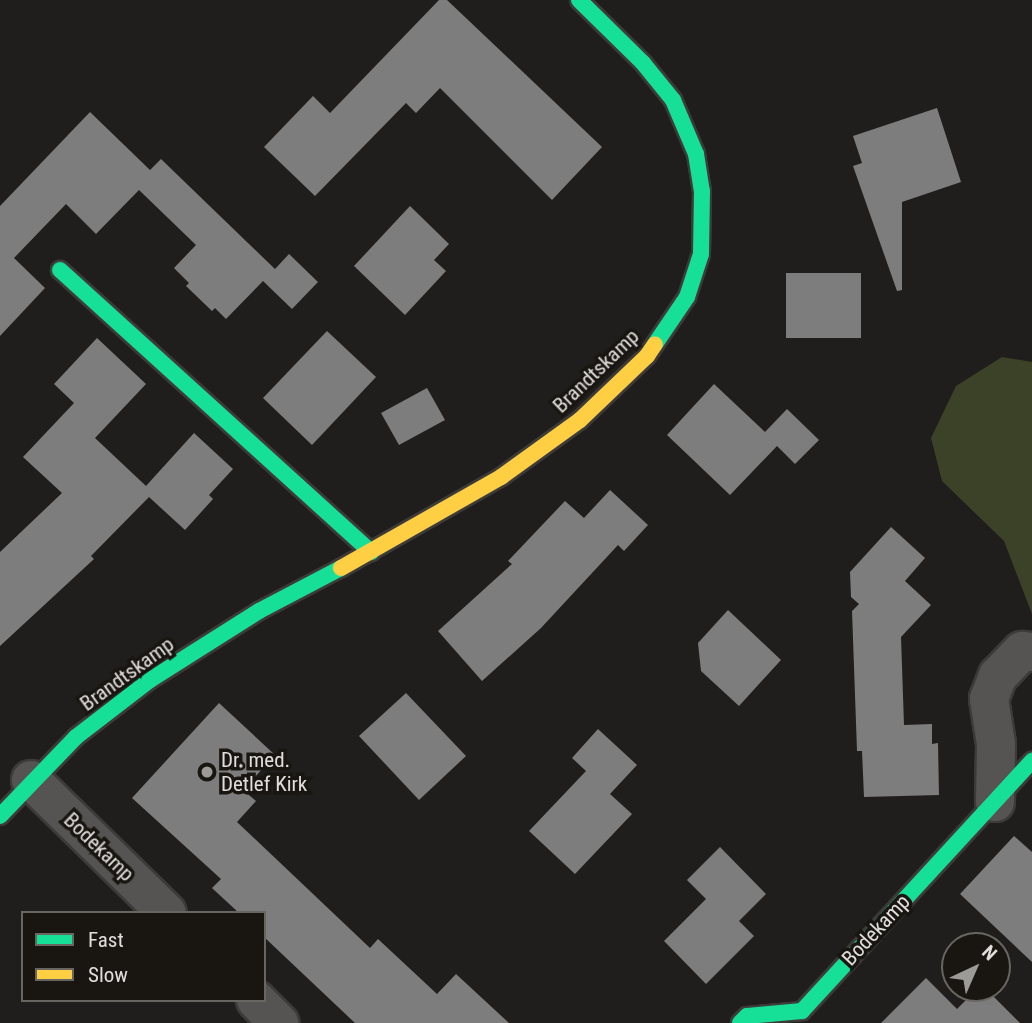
<!DOCTYPE html>
<style>
body{margin:0}
#map{position:relative;width:1032px;height:1023px;overflow:hidden;background:#201e1c;font-family:"Roboto Condensed",sans-serif}
div>[style]{position:absolute}
.green>*{inset:0;background:#3c4228}
.building>*{inset:0;background:#7e7d7d}
.roads{filter:drop-shadow(2px 0 #3d3b39) drop-shadow(-2px 0 #3d3b39) drop-shadow(0 2px #3d3b39) drop-shadow(0 -2px #3d3b39)}
.street>*{height:38px;margin:-19px;padding:0 19px;transform-origin:19px;border-radius:19px;background:#565452}
.fast>*{height:16px;margin:-8px;padding:0 8px;transform-origin:8px;border-radius:8px;background:#16e098}
.slow>*{height:16px;margin:-8px;padding:0 8px;transform-origin:8px;border-radius:8px;background:#ffcf43}
.dots>*{width:19px;height:19px;translate:-50% -50%;box-sizing:border-box;border:4px solid #191611;border-radius:50%}
span{translate:-50% -50%;white-space:nowrap;text-align:center;line-height:1.15;-webkit-text-stroke:7px #191611;paint-order:stroke}
.street-label{font-size:21px;color:#e0dedb}
.poi-label{font-size:21px;color:#e0dedb}
.left{translate:0 -50%;text-align:left}
.legend{position:absolute;left:21px;top:911px;width:245px;height:91px;box-sizing:border-box;background:#191611;border:2px solid #696662;margin:0;padding:9px 12px;list-style:none;font-size:21px;color:#e0dedb}
.legend li{display:flex;align-items:center;gap:14px;height:35px}
.legend b{width:35px;border:2px solid #696662}
.north{position:absolute;left:941px;top:932px;width:70px;height:70px;box-sizing:border-box;background:#191611;border:2px solid #696662;border-radius:50%;rotate:44deg;font-size:19px;font-weight:700;line-height:28px;text-align:center;color:#e0dedb}
.north::after{content:'';display:block;margin:auto;width:24px;height:32px;background:#9d9b98;clip-path:polygon(50% 0,100% 100%,50% 72%,0 100%)}
</style>
<div id="map">
<div class="green">
<div style="clip-path:polygon(1002px 357px,1032px 362px,1032px 614px,1004px 541px,942px 481px,931px 438px,956px 386px)"></div>
</div>
<div class="building">
<div style="clip-path:polygon(439px 0,447px 0,602px 147px,552px 200px,440px 88px,416px 113px,406px 103px,315px 196px,264px 147px,313px 96px,330px 113px)"></div>
<div style="clip-path:polygon(937px 108px,961px 182px,902px 202px,902px 290px,897px 291px,853px 166px,862px 163px,853px 136px)"></div>
<div style="clip-path:polygon(90px 112px,150px 170px,161px 159px,275px 269px,289px 254px,318px 282px,292px 309px,263px 281px,226px 319px,215px 308px,212px 311px,186px 286px,189px 283px,174px 268px,196px 245px,139px 190px,96px 234px,66px 204px,14px 258px,45px 288px,0 336px,0 206px)"></div>
<div style="clip-path:polygon(410px 206px,449px 244px,434px 260px,446px 271px,405px 315px,354px 266px)"></div>
<div style="clip-path:polygon(786px 273px,861px 273px,861px 338px,786px 338px)"></div>
<div style="clip-path:polygon(327px 331px,376px 377px,312px 445px,263px 398px)"></div>
<div style="clip-path:polygon(97px 338px,146px 384px,95px 438px,146px 486px,194px 433px,233px 469px,209px 495px,213px 499px,185px 530px,149px 497px,91px 556px,94px 559px,0 646px,0 552px,62px 493px,23px 457px,74px 403px,54px 384px)"></div>
<div style="clip-path:polygon(714px 384px,765px 432px,787px 409px,819px 440px,795px 464px,777px 446px,730px 495px,667px 435px)"></div>
<div style="clip-path:polygon(427px 388px,445px 420px,399px 445px,381px 413px)"></div>
<div style="clip-path:polygon(610px 490px,648px 525px,624px 551px,618px 545px,541px 628px,482px 681px,438px 631px,512px 564px,508px 561px,565px 501px,584px 518px)"></div>
<div style="clip-path:polygon(891px 527px,925px 558px,905px 581px,931px 605px,901px 637px,904px 725px,932px 724px,932px 744px,938px 743px,939px 795px,864px 797px,862px 751px,857px 751px,852px 611px,859px 604px,851px 597px,850px 572px)"></div>
<div style="clip-path:polygon(728px 610px,781px 660px,739px 706px,701px 671px,698px 643px)"></div>
<div style="clip-path:polygon(406px 693px,466px 756px,419px 800px,359px 736px)"></div>
<div style="clip-path:polygon(219px 703px,275px 755px,243px 790px,256px 801px,237px 822px,370px 948px,378px 939px,437px 994px,456px 974px,509px 1023px,355px 1023px,264px 937px,264px 913px,239px 913px,212px 888px,221px 879px,132px 798px)"></div>
<div style="clip-path:polygon(598px 729px,637px 765px,610px 794px,632px 814px,575px 874px,529px 831px,586px 771px,572px 758px)"></div>
<div style="clip-path:polygon(1014px 836px,1032px 852px,1032px 962px,960px 894px)"></div>
<div style="clip-path:polygon(720px 847px,766px 894px,739px 921px,754px 936px,706px 984px,664px 941px,706px 899px,687px 880px)"></div>
<div style="clip-path:polygon(926px 978px,957px 1009px,978px 988px,985px 988px,1020px 1023px,881px 1023px)"></div>
</div>
<div class="roads">
<div class="street">
<div style="left:31px;top:780px;width:190px;rotate:44.4deg"></div>
<div style="left:995px;top:802px;width:58px;rotate:-89deg"></div>
<div style="left:996px;top:744px;width:46px;rotate:-98.8deg"></div>
<div style="left:989px;top:699px;width:25px;rotate:-69deg"></div>
<div style="left:998px;top:676px;width:35px;rotate:-46deg"></div>
<div style="left:1022px;top:651px;width:10px;rotate:6deg"></div>
<div style="left:256px;top:1000px;width:33px;rotate:45deg"></div>
</div>
<div class="fast">
<div style="left:579px;top:0;width:90px;rotate:44.5deg"></div>
<div style="left:643px;top:63px;width:48px;rotate:51deg"></div>
<div style="left:673px;top:100px;width:59px;rotate:66.9deg"></div>
<div style="left:696px;top:154px;width:37px;rotate:81deg"></div>
<div style="left:702px;top:191px;width:63px;rotate:90.9deg"></div>
<div style="left:701px;top:254px;width:45px;rotate:108deg"></div>
<div style="left:687px;top:297px;width:57px;rotate:124.2deg"></div>
<div style="left:60px;top:270px;width:420px;rotate:42.2deg"></div>
<div style="left:0;top:816px;width:110px;rotate:-46.1deg"></div>
<div style="left:76px;top:737px;width:93px;rotate:-37.6deg"></div>
<div style="left:150px;top:680px;width:129px;rotate:-32.3deg"></div>
<div style="left:259px;top:611px;width:93px;rotate:-27.7deg"></div>
<div style="left:740px;top:1023px;width:10px;rotate:-45deg"></div>
<div style="left:747px;top:1016px;width:55px;rotate:-5.2deg"></div>
<div style="left:802px;top:1011px;width:340px;rotate:-47.4deg"></div>
</div>
<div class="slow">
<div style="left:341px;top:568px;width:184px;rotate:-29.6deg"></div>
<div style="left:501px;top:477px;width:97px;rotate:-35.8deg"></div>
<div style="left:580px;top:420px;width:93px;rotate:-43.7deg"></div>
<div style="left:647px;top:356px;width:14px;rotate:-56deg"></div>
</div>
</div>
<div class="dots">
<div style="left:207px;top:772px;background:#9d9b98"></div>
</div>
<div class="street-label">
<span style="left:596px;top:371px;rotate:-44deg">Brandtskamp</span>
<span style="left:127px;top:674px;rotate:-36deg">Brandtskamp</span>
<span style="left:99px;top:847px;rotate:44deg">Bodekamp</span>
<span style="left:876px;top:930px;rotate:-47deg">Bodekamp</span>
</div>
<div class="poi-label">
<span class="left" style="left:221px;top:772px">Dr. med.<br>Detlef Kirk</span>
</div>
<ul class="legend">
<li><b style="height:9px;background:#16e098"></b>Fast</li>
<li><b style="height:9px;background:#ffcf43"></b>Slow</li>
</ul>
<div class="north">N</div>
</div>
